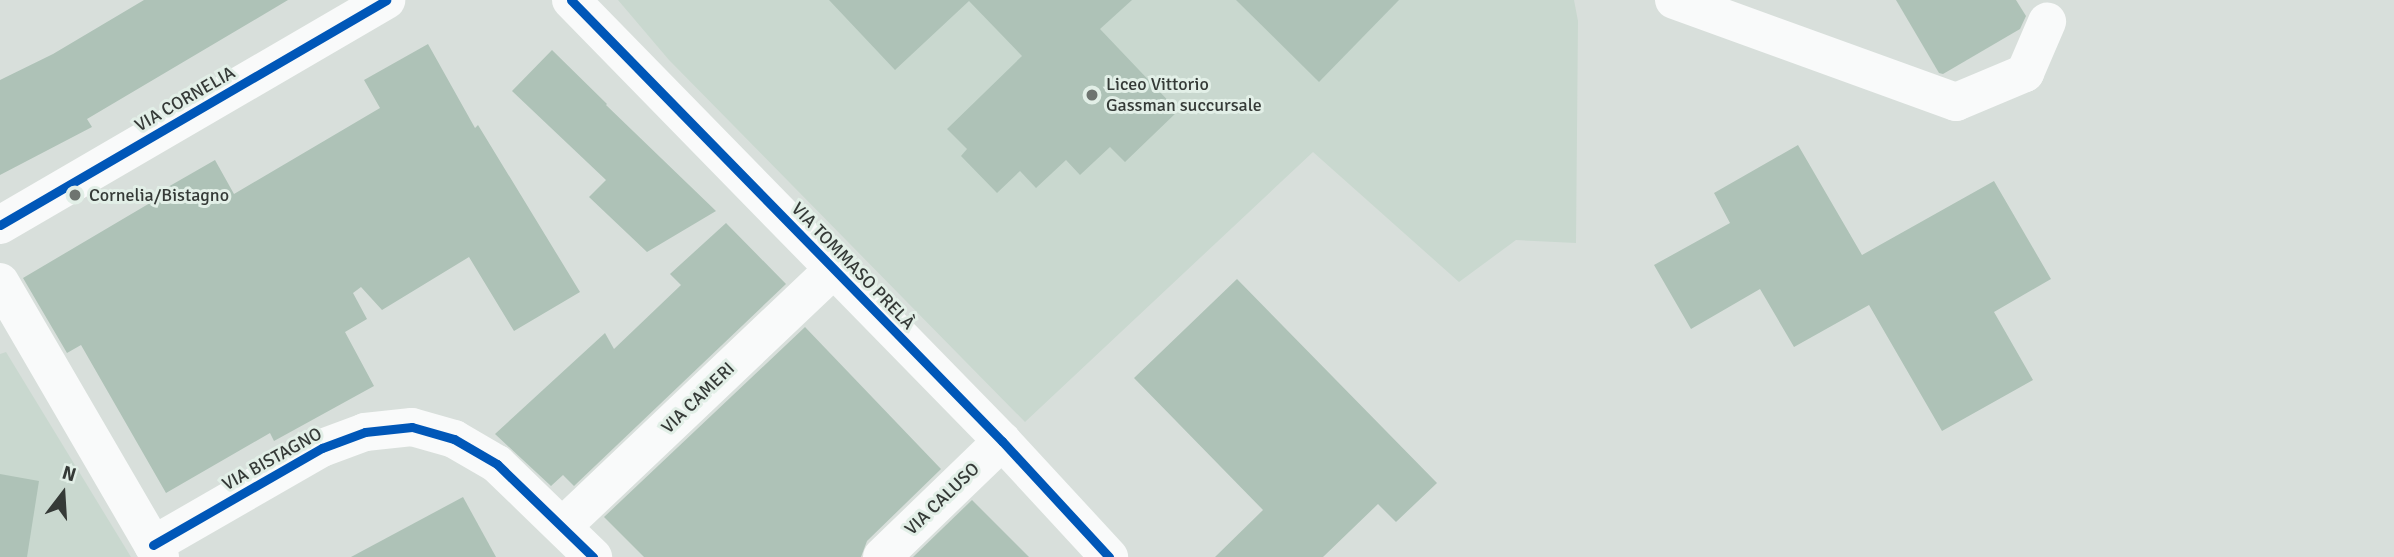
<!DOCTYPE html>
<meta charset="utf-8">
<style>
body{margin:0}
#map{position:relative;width:2394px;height:557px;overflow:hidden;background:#d8dfdb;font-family:Signika,sans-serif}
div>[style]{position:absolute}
.built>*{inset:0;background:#c9d8cf}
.building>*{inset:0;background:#aec2b7}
.minor>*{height:38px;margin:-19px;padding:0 19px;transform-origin:19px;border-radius:19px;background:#f9fafa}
.cycleway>*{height:9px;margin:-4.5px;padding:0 4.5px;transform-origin:4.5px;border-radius:4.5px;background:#0057b8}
.dots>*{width:19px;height:19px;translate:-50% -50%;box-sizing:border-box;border:4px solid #e2efe7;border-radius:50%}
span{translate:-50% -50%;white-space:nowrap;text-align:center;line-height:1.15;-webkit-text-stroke:6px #e2efe7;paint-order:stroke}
.poi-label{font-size:18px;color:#353a37}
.left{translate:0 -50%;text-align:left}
.street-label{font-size:18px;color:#353a37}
.north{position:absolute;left:28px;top:459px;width:70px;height:70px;-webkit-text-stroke:5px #e2efe7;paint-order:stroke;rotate:17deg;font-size:19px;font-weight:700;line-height:28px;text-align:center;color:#353a37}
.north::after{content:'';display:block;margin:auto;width:24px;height:32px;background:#353a37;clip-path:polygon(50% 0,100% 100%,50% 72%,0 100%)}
</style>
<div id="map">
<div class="built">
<div style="clip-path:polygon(618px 0,1574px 0,1578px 21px,1576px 243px,1516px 240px,1459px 282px,1313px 152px,1025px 422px,669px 60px)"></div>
<div style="clip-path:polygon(6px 352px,131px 557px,0 557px,0 354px)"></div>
</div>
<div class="building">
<div style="clip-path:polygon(144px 0,288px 0,87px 119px,92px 127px,0 175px,0 80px,53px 54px)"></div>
<div style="clip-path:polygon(829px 0,1132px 0,1100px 29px,1178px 111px,1125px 162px,1110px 147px,1080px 175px,1066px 160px,1036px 188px,1020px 171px,997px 193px,961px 156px,967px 149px,947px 129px,1022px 56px,969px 1px,895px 70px)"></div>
<div style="clip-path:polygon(1236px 0,1399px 0,1319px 82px)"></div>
<div style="clip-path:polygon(1896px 0,2016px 0,2026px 16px,2020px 29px,1943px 74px,1939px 73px)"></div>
<div style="clip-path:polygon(428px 44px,475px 128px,478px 125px,580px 292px,514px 331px,469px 257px,382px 310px,361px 287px,353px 293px,367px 319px,345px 332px,374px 386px,274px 441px,270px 433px,166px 493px,81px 345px,67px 353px,23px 278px,150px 203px,147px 199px,215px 160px,234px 194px,380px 108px,364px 80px)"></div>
<div style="clip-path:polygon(552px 50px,607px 104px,606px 105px,716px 211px,647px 252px,589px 197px,606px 180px,512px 91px)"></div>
<div style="clip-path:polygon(1798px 145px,1862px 255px,1994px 181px,2051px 279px,1994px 312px,2033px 380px,1942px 431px,1869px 305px,1794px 347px,1760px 289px,1691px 329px,1654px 265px,1730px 223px,1714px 193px)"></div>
<div style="clip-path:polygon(726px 223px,786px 284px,574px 486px,563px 475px,551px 486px,495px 434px,605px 333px,614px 349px,681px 285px,670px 274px)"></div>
<div style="clip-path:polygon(1237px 279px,1437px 483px,1396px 522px,1378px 504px,1323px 557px,1215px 557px,1263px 510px,1134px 378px)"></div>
<div style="clip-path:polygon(805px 327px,941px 469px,867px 541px,861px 557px,644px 557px,604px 517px)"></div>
<div style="clip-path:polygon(0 474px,39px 481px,27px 557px,0 557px)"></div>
<div style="clip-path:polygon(463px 497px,496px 557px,351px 557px)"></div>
<div style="clip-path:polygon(972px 500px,1029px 557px,913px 557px)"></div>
</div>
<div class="minor">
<div style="left:571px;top:0;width:617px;rotate:45.66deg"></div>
<div style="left:1002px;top:441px;width:158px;rotate:47.3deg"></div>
<div style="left:1674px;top:0;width:300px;rotate:19.9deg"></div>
<div style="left:1956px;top:102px;width:75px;rotate:-22.8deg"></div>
<div style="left:2025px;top:73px;width:56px;rotate:-66.7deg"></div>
<div style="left:0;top:225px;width:447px;rotate:-30.2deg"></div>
<div style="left:0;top:282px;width:318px;rotate:59.8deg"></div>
<div style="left:563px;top:526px;width:373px;rotate:-43.5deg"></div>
<div style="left:153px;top:545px;width:195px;rotate:-29.9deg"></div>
<div style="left:322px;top:448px;width:46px;rotate:-20.4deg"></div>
<div style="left:365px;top:432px;width:47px;rotate:-6.1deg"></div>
<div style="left:412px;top:427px;width:44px;rotate:15.9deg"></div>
<div style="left:454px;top:439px;width:50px;rotate:30.2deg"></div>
<div style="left:497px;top:464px;width:134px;rotate:44.1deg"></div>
<div style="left:882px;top:557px;width:167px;rotate:-44deg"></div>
</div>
<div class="cycleway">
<div style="left:571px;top:0;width:617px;rotate:45.66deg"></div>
<div style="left:1002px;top:441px;width:158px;rotate:47.3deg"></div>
<div style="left:0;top:225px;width:447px;rotate:-30.2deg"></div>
<div style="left:153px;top:545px;width:195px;rotate:-29.9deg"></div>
<div style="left:322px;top:448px;width:46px;rotate:-20.4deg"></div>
<div style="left:365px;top:432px;width:47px;rotate:-6.1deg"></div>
<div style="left:412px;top:427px;width:44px;rotate:15.9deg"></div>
<div style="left:454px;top:439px;width:50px;rotate:30.2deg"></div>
<div style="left:497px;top:464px;width:134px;rotate:44.1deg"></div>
</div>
<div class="dots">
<div style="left:1092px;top:95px;background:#6e7470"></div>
<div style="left:75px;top:195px;background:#6e7470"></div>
</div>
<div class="poi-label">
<span class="left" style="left:1106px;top:95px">Liceo Vittorio<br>Gassman succursale</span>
<span class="left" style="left:89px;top:195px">Cornelia/Bistagno</span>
</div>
<div class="street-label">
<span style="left:185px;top:99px;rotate:-30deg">VIA CORNELIA</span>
<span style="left:853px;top:266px;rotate:46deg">VIA TOMMASO PRELÀ</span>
<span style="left:698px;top:398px;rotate:-44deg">VIA CAMERI</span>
<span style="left:272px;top:459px;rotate:-29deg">VIA BISTAGNO</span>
<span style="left:942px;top:499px;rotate:-44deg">VIA CALUSO</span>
</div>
<div class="north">N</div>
</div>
